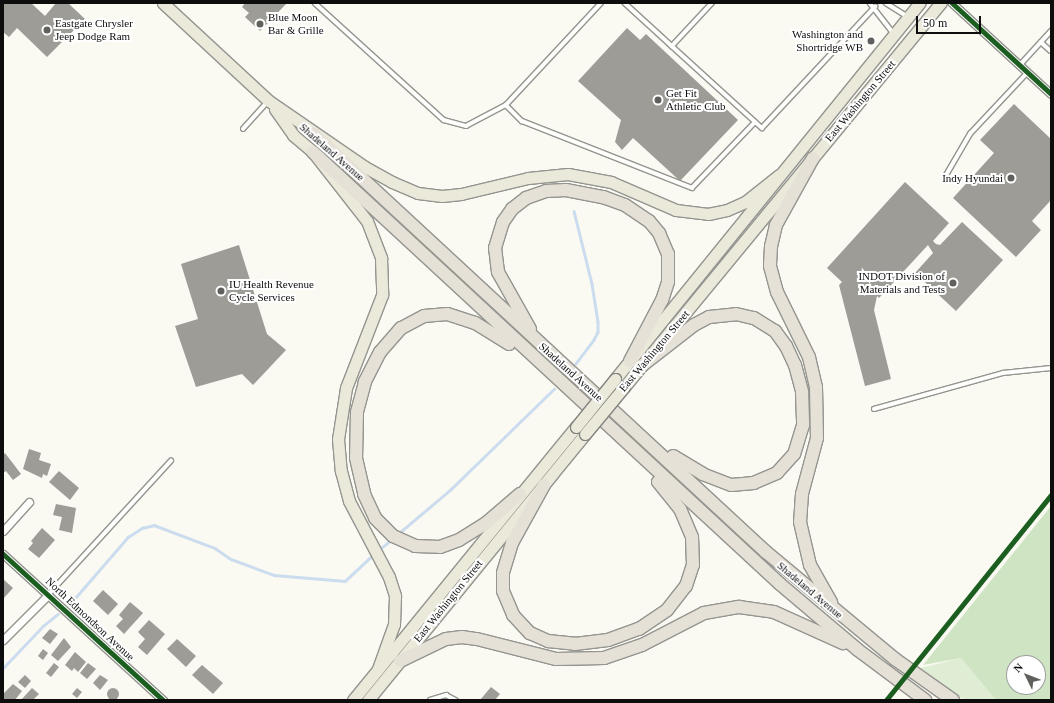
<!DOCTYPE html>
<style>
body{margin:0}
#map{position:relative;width:1054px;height:703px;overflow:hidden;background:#fafaf2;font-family:Georgia,serif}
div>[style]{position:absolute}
.green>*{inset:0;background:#deedd4}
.forest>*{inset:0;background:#cee4c3}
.stream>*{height:2.5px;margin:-1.25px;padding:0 1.25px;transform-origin:1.25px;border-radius:1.25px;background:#ccdcef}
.building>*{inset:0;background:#9d9c97}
.round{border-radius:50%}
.roads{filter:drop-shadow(1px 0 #949490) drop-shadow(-1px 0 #949490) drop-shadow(0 1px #949490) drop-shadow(0 -1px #949490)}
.service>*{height:3.5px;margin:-1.75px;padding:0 1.75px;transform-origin:1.75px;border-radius:1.75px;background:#fefefd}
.minor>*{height:7px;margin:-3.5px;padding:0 3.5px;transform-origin:3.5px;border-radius:3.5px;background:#fefefd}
.primary>*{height:11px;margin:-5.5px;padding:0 5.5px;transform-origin:5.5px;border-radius:5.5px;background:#eae9da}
.motorway>*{height:12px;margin:-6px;padding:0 6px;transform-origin:6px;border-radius:6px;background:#e6e1d7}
.bridges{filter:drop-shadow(1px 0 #81817d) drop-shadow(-1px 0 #81817d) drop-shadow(0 1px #81817d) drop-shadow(0 -1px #81817d)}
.primary-bridge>*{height:11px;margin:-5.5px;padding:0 5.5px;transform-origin:5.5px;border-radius:5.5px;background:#eae9da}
.cycleway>*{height:5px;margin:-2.5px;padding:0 2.5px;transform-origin:2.5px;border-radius:2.5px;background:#1b5e20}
.dots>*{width:11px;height:11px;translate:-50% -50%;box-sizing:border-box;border:2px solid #fff;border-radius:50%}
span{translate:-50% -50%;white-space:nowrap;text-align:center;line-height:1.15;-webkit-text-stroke:4px #fff;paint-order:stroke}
.poi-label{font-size:11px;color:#0d0d0d}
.left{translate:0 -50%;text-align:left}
.right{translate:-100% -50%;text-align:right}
.street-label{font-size:11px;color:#0d0d0d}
.frame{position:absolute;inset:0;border:4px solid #0d0d0d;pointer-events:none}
.north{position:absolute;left:1006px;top:655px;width:40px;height:40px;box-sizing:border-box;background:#fff;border:1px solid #9e9e9e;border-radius:50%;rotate:313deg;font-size:11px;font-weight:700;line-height:16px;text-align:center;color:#0d0d0d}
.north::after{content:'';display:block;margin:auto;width:14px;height:18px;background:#60605d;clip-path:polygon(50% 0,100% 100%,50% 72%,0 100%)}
.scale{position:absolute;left:916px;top:16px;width:65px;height:18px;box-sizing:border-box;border:2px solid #0d0d0d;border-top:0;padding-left:5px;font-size:12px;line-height:14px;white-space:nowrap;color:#0d0d0d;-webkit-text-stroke:3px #fff;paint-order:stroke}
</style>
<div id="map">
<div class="green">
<div style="clip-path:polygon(961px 658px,996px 700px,965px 700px,920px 668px)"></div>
</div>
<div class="forest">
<div style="clip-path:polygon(evenodd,1051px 506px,1051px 700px,996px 700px,961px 658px,923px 665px,1051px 506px,1014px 663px,1038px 663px,1038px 687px,1014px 687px,1014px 663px)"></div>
</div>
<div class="stream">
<div style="left:574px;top:211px;width:75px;rotate:76.1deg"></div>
<div style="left:592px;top:284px;width:38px;rotate:81deg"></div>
<div style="left:598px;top:322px;width:10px;rotate:90deg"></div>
<div style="left:598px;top:332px;width:9px;rotate:117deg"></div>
<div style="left:594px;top:340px;width:30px;rotate:127deg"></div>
<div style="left:399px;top:533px;width:67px;rotate:-40.1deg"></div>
<div style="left:450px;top:490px;width:145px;rotate:-44.2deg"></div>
<div style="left:380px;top:549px;width:13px;rotate:-39deg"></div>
<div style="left:69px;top:605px;width:90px;rotate:-49.1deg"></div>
<div style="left:128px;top:537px;width:17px;rotate:-33deg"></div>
<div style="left:142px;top:528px;width:12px;rotate:-14deg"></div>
<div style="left:154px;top:525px;width:65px;rotate:20.7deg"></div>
<div style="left:215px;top:548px;width:19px;rotate:35deg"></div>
<div style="left:231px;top:559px;width:46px;rotate:20.4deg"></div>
<div style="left:274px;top:575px;width:71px;rotate:4.8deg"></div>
<div style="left:345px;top:581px;width:35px;rotate:-43deg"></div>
<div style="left:3px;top:668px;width:58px;rotate:-46.4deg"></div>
<div style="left:43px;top:626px;width:19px;rotate:-39deg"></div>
</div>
<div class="building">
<div style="clip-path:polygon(3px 3px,31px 3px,45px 16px,56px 3px,68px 3px,85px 19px,47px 57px,17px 28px,9px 37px,3px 32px)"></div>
<div style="clip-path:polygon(245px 3px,255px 4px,287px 3px,260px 31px,245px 17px,249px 13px,242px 7px)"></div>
<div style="clip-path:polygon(627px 28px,640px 40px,646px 34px,738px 120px,680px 181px,633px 138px,622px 150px,615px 142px,621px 120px,578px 81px)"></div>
<div style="clip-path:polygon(1014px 104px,1051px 139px,1051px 200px,1032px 221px,1041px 230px,1016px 257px,953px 198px,994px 153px,980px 140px)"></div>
<div style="clip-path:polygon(905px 182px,949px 223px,933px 241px,936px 244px,940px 245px,962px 222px,1003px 260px,956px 311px,915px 273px,933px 253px,928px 245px,879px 298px,877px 296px,874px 310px,891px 379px,865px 386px,839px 285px,842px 282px,827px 268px)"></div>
<div style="clip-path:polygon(239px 245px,267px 334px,286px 350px,253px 385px,242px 374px,196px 387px,175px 326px,198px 319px,181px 264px)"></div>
<div style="clip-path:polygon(29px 449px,41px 453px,39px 460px,51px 464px,47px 476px,43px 474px,42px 478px,23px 469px)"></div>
<div style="clip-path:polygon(5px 453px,21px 474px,13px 480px,6px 471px,3px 473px,3px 455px)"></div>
<div style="clip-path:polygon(59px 471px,79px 488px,70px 500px,49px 482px)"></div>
<div style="clip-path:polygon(56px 504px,76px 508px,72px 533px,59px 530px,62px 517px,53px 515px)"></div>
<div style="clip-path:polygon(42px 528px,55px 540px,39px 558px,28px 549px,33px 543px,31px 541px)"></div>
<div style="clip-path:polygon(3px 579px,13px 588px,3px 599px)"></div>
<div style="clip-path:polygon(103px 590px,118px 604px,108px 615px,93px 601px)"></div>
<div style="clip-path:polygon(130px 602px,143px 613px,124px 634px,116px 626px,123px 619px,119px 615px)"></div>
<div style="clip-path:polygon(149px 620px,165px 634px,147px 655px,138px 647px,145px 639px,138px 632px)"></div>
<div style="clip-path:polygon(50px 629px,58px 634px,50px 644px,42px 638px)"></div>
<div style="clip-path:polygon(64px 638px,71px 647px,58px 661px,51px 655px)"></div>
<div style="clip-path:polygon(177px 639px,196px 656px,186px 667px,167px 649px)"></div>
<div style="clip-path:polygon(43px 649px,48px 653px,43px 660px,38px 656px)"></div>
<div style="clip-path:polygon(75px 652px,86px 662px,78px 672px,74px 668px,72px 671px,65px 665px)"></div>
<div style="clip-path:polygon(54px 663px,59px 667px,51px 677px,46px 673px)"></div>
<div style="clip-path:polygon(88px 663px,96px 669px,87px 679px,80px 673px)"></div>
<div style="clip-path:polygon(202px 665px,223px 683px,213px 694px,192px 675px)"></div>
<div style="clip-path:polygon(25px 675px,31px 681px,25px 688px,18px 682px)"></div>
<div style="clip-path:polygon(100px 675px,108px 680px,100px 690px,93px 683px)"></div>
<div style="clip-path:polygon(13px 684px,22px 691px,15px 700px,3px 700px,3px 694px)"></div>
<div style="clip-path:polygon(491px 687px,500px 694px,495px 700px,480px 700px)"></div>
<div class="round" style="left:107px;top:688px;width:12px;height:12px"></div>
<div style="clip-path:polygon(32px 688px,39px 694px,33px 700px,21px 700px)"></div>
<div style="clip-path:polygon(77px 688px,82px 692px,77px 698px,72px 694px)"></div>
</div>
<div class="roads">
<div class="service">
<div style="left:315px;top:3px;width:174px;rotate:42.2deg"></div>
<div style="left:444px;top:120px;width:23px;rotate:15deg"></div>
<div style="left:466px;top:126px;width:45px;rotate:-27.7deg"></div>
<div style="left:506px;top:105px;width:139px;rotate:-47deg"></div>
<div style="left:625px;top:3px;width:64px;rotate:42.5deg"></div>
<div style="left:672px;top:46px;width:59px;rotate:-47.1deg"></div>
<div style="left:870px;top:3px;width:39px;rotate:52deg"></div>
<div style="left:886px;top:3px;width:26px;rotate:32deg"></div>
<div style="left:1041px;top:42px;width:13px;rotate:42deg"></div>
<div style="left:672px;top:46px;width:122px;rotate:42.3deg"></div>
<div style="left:762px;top:128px;width:166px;rotate:-47deg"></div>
<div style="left:1020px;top:65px;width:46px;rotate:-47.6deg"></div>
<div style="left:506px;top:105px;width:23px;rotate:45deg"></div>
<div style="left:522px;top:121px;width:183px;rotate:21.5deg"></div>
<div style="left:692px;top:188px;width:91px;rotate:-46.3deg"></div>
<div style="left:243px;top:129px;width:38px;rotate:-48deg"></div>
<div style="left:945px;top:177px;width:50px;rotate:-59.8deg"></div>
<div style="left:970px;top:134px;width:85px;rotate:-46.9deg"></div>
<div style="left:874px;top:409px;width:134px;rotate:-15.6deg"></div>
<div style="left:1003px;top:373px;width:48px;rotate:-5.9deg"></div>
<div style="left:48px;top:595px;width:182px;rotate:-47.5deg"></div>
<div style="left:430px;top:700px;width:17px;rotate:-17deg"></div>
<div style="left:446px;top:695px;width:11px;rotate:27deg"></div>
</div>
<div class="minor">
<div style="left:952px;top:3px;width:134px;rotate:42.6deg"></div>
<div style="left:3px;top:531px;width:39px;rotate:-48deg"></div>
<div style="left:3px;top:554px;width:217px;rotate:42.4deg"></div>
<div style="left:3px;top:640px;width:64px;rotate:-45deg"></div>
</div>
<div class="primary">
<div style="left:163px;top:3px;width:144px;rotate:42.8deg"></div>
<div style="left:269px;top:101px;width:116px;rotate:34.5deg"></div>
<div style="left:365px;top:167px;width:31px;rotate:29deg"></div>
<div style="left:392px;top:182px;width:28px;rotate:23deg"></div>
<div style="left:418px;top:193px;width:24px;rotate:7deg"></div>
<div style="left:442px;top:196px;width:19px;rotate:-6deg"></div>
<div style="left:461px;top:194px;width:69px;rotate:-13.4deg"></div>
<div style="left:528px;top:178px;width:40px;rotate:-5.7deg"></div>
<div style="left:568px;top:174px;width:44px;rotate:10.5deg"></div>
<div style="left:611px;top:182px;width:71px;rotate:23.3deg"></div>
<div style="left:676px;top:210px;width:32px;rotate:7deg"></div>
<div style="left:708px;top:214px;width:19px;rotate:-12deg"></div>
<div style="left:727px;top:210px;width:20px;rotate:-24deg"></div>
<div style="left:745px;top:202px;width:43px;rotate:-38.5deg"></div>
<div style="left:275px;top:109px;width:32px;rotate:55deg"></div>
<div style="left:293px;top:135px;width:26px;rotate:40deg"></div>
<div style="left:313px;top:152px;width:88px;rotate:52deg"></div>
<div style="left:367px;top:221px;width:40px;rotate:69deg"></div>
<div style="left:381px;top:258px;width:37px;rotate:88deg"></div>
<div style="left:382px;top:295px;width:100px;rotate:111.2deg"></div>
<div style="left:346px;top:388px;width:52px;rotate:98.9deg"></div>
<div style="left:338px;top:439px;width:32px;rotate:85deg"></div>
<div style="left:341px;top:471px;width:31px;rotate:75deg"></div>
<div style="left:349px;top:501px;width:86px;rotate:62.2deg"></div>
<div style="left:389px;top:577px;width:20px;rotate:72deg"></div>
<div style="left:395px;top:596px;width:28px;rotate:92deg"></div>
<div style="left:394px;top:624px;width:48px;rotate:109.6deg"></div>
<div style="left:615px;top:379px;width:484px;rotate:-51deg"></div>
<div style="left:624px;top:387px;width:498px;rotate:-50.5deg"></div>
<div style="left:353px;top:700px;width:353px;rotate:-50.8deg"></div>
<div style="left:368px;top:700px;width:343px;rotate:-50.8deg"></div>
</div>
<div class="motorway">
<div style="left:313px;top:133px;width:617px;rotate:42.77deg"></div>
<div style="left:766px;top:552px;width:168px;rotate:39.7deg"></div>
<div style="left:895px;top:659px;width:71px;rotate:35.3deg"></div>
<div style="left:313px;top:152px;width:636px;rotate:42.77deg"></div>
<div style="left:780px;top:584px;width:102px;rotate:40.2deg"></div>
<div style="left:858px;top:650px;width:84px;rotate:36.7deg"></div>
<div style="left:813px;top:158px;width:77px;rotate:118.9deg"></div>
<div style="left:776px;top:225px;width:22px;rotate:103deg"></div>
<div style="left:771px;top:246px;width:20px;rotate:93deg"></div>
<div style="left:770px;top:266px;width:27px;rotate:75deg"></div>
<div style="left:777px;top:292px;width:72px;rotate:63.8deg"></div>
<div style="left:809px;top:357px;width:31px;rotate:77deg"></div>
<div style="left:816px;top:387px;width:51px;rotate:88.9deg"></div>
<div style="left:817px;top:438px;width:58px;rotate:105deg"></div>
<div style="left:802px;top:494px;width:28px;rotate:94deg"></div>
<div style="left:800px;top:522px;width:44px;rotate:76.9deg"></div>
<div style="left:810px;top:565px;width:43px;rotate:60.4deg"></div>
<div style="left:530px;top:329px;width:65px;rotate:-119.3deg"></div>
<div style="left:498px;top:272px;width:24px;rotate:-97deg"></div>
<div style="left:495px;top:248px;width:27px;rotate:-73deg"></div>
<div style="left:503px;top:222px;width:16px;rotate:-55deg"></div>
<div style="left:512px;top:209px;width:18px;rotate:-38deg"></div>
<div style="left:526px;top:198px;width:21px;rotate:-19deg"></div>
<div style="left:546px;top:191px;width:20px;rotate:-3deg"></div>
<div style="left:566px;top:190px;width:38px;rotate:11deg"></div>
<div style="left:603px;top:197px;width:23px;rotate:20deg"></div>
<div style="left:625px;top:205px;width:29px;rotate:34deg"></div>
<div style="left:649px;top:221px;width:16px;rotate:50deg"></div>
<div style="left:659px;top:233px;width:23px;rotate:67deg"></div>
<div style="left:668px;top:254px;width:28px;rotate:90deg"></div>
<div style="left:668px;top:282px;width:19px;rotate:108deg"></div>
<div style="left:662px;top:300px;width:69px;rotate:117.7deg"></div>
<div style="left:509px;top:344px;width:40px;rotate:-148deg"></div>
<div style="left:475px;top:323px;width:29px;rotate:-162deg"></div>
<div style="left:447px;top:314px;width:23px;rotate:175deg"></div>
<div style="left:424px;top:316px;width:26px;rotate:152deg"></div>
<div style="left:401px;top:328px;width:32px;rotate:131deg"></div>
<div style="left:380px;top:352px;width:34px;rotate:117deg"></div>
<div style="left:365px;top:382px;width:31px;rotate:105deg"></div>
<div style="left:357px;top:412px;width:46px;rotate:91.2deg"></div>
<div style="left:356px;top:458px;width:37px;rotate:77deg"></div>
<div style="left:364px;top:494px;width:26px;rotate:65deg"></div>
<div style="left:375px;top:518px;width:25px;rotate:45deg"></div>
<div style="left:393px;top:536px;width:24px;rotate:24deg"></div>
<div style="left:415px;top:546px;width:25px;rotate:2deg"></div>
<div style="left:440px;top:547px;width:20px;rotate:-20deg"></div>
<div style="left:459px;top:540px;width:31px;rotate:-32deg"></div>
<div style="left:485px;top:524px;width:46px;rotate:-40.6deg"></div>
<div style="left:640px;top:367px;width:68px;rotate:-37.9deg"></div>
<div style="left:694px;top:325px;width:17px;rotate:-28deg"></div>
<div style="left:709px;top:317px;width:27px;rotate:-6deg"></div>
<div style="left:736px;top:314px;width:18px;rotate:13deg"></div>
<div style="left:754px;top:318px;width:25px;rotate:32deg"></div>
<div style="left:775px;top:331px;width:19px;rotate:54deg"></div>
<div style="left:786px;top:346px;width:21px;rotate:65deg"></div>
<div style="left:795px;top:365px;width:28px;rotate:75deg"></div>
<div style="left:802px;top:392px;width:33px;rotate:88deg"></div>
<div style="left:803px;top:425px;width:30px;rotate:107deg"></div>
<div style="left:794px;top:454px;width:25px;rotate:132deg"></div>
<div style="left:777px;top:473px;width:25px;rotate:157deg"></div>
<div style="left:754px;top:483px;width:23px;rotate:175deg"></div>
<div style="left:731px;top:485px;width:30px;rotate:-159deg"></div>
<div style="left:703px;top:474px;width:35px;rotate:-149deg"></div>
<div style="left:544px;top:485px;width:66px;rotate:118.9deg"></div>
<div style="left:512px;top:543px;width:31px;rotate:107deg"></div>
<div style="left:503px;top:573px;width:18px;rotate:90deg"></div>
<div style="left:503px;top:591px;width:26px;rotate:67deg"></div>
<div style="left:513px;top:615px;width:25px;rotate:47deg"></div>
<div style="left:530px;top:633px;width:20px;rotate:24deg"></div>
<div style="left:548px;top:641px;width:27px;rotate:6deg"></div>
<div style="left:575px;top:644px;width:33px;rotate:-7deg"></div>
<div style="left:608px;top:640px;width:33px;rotate:-20deg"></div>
<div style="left:639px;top:629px;width:34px;rotate:-34deg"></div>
<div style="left:667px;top:610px;width:31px;rotate:-52deg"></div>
<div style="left:686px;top:586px;width:22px;rotate:-72deg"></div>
<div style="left:693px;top:565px;width:28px;rotate:-92deg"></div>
<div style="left:692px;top:537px;width:30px;rotate:-113deg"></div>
<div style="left:680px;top:509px;width:35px;rotate:-129deg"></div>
<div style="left:400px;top:661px;width:51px;rotate:-25.6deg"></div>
<div style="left:446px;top:639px;width:16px;rotate:-7deg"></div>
<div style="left:462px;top:637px;width:15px;rotate:8deg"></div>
<div style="left:477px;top:639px;width:81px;rotate:14.2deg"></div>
<div style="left:556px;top:659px;width:48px;rotate:-1.2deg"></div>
<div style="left:604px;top:658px;width:40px;rotate:-18.9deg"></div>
<div style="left:642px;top:645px;width:70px;rotate:-27.3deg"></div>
<div style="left:704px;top:613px;width:36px;rotate:-10deg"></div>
<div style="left:739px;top:607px;width:35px;rotate:8deg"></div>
<div style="left:774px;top:612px;width:76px;rotate:24.2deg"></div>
</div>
</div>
<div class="bridges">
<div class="primary-bridge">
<div style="left:576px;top:427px;width:62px;rotate:-50.9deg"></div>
<div style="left:585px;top:434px;width:61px;rotate:-50.3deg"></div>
</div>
</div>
<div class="cycleway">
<div style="left:952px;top:3px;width:134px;rotate:42.6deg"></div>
<div style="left:3px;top:554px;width:217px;rotate:42.4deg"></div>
<div style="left:886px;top:700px;width:263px;rotate:-51.2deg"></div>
</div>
<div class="dots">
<div style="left:260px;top:24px;background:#60605d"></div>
<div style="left:47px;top:30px;background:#60605d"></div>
<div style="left:871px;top:41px;background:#60605d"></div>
<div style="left:658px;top:100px;background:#60605d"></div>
<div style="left:1011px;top:178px;background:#60605d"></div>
<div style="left:953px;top:283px;background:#60605d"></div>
<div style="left:221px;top:291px;background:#60605d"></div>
</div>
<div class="poi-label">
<span class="left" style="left:268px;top:24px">Blue Moon<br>Bar &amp; Grille</span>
<span class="left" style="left:55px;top:30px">Eastgate Chrysler<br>Jeep Dodge Ram</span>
<span class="right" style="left:863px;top:41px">Washington and<br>Shortridge WB</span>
<span class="left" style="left:666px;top:100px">Get Fit<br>Athletic Club</span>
<span class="right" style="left:1003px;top:178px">Indy Hyundai</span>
<span class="right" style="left:945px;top:283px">INDOT Division of<br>Materials and Tests</span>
<span class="left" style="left:229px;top:291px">IU Health Revenue<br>Cycle Services</span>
</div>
<div class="street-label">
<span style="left:860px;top:101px;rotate:-50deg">East Washington Street</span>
<span style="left:332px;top:152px;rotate:41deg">Shadeland Avenue</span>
<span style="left:654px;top:351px;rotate:-50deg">East Washington Street</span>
<span style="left:571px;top:372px;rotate:42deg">Shadeland Avenue</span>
<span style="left:810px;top:590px;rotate:40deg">Shadeland Avenue</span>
<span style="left:448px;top:601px;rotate:-51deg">East Washington Street</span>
<span style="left:90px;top:619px;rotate:43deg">North Edmondson Avenue</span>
</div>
<div class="frame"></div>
<div class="north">N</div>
<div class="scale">50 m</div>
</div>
